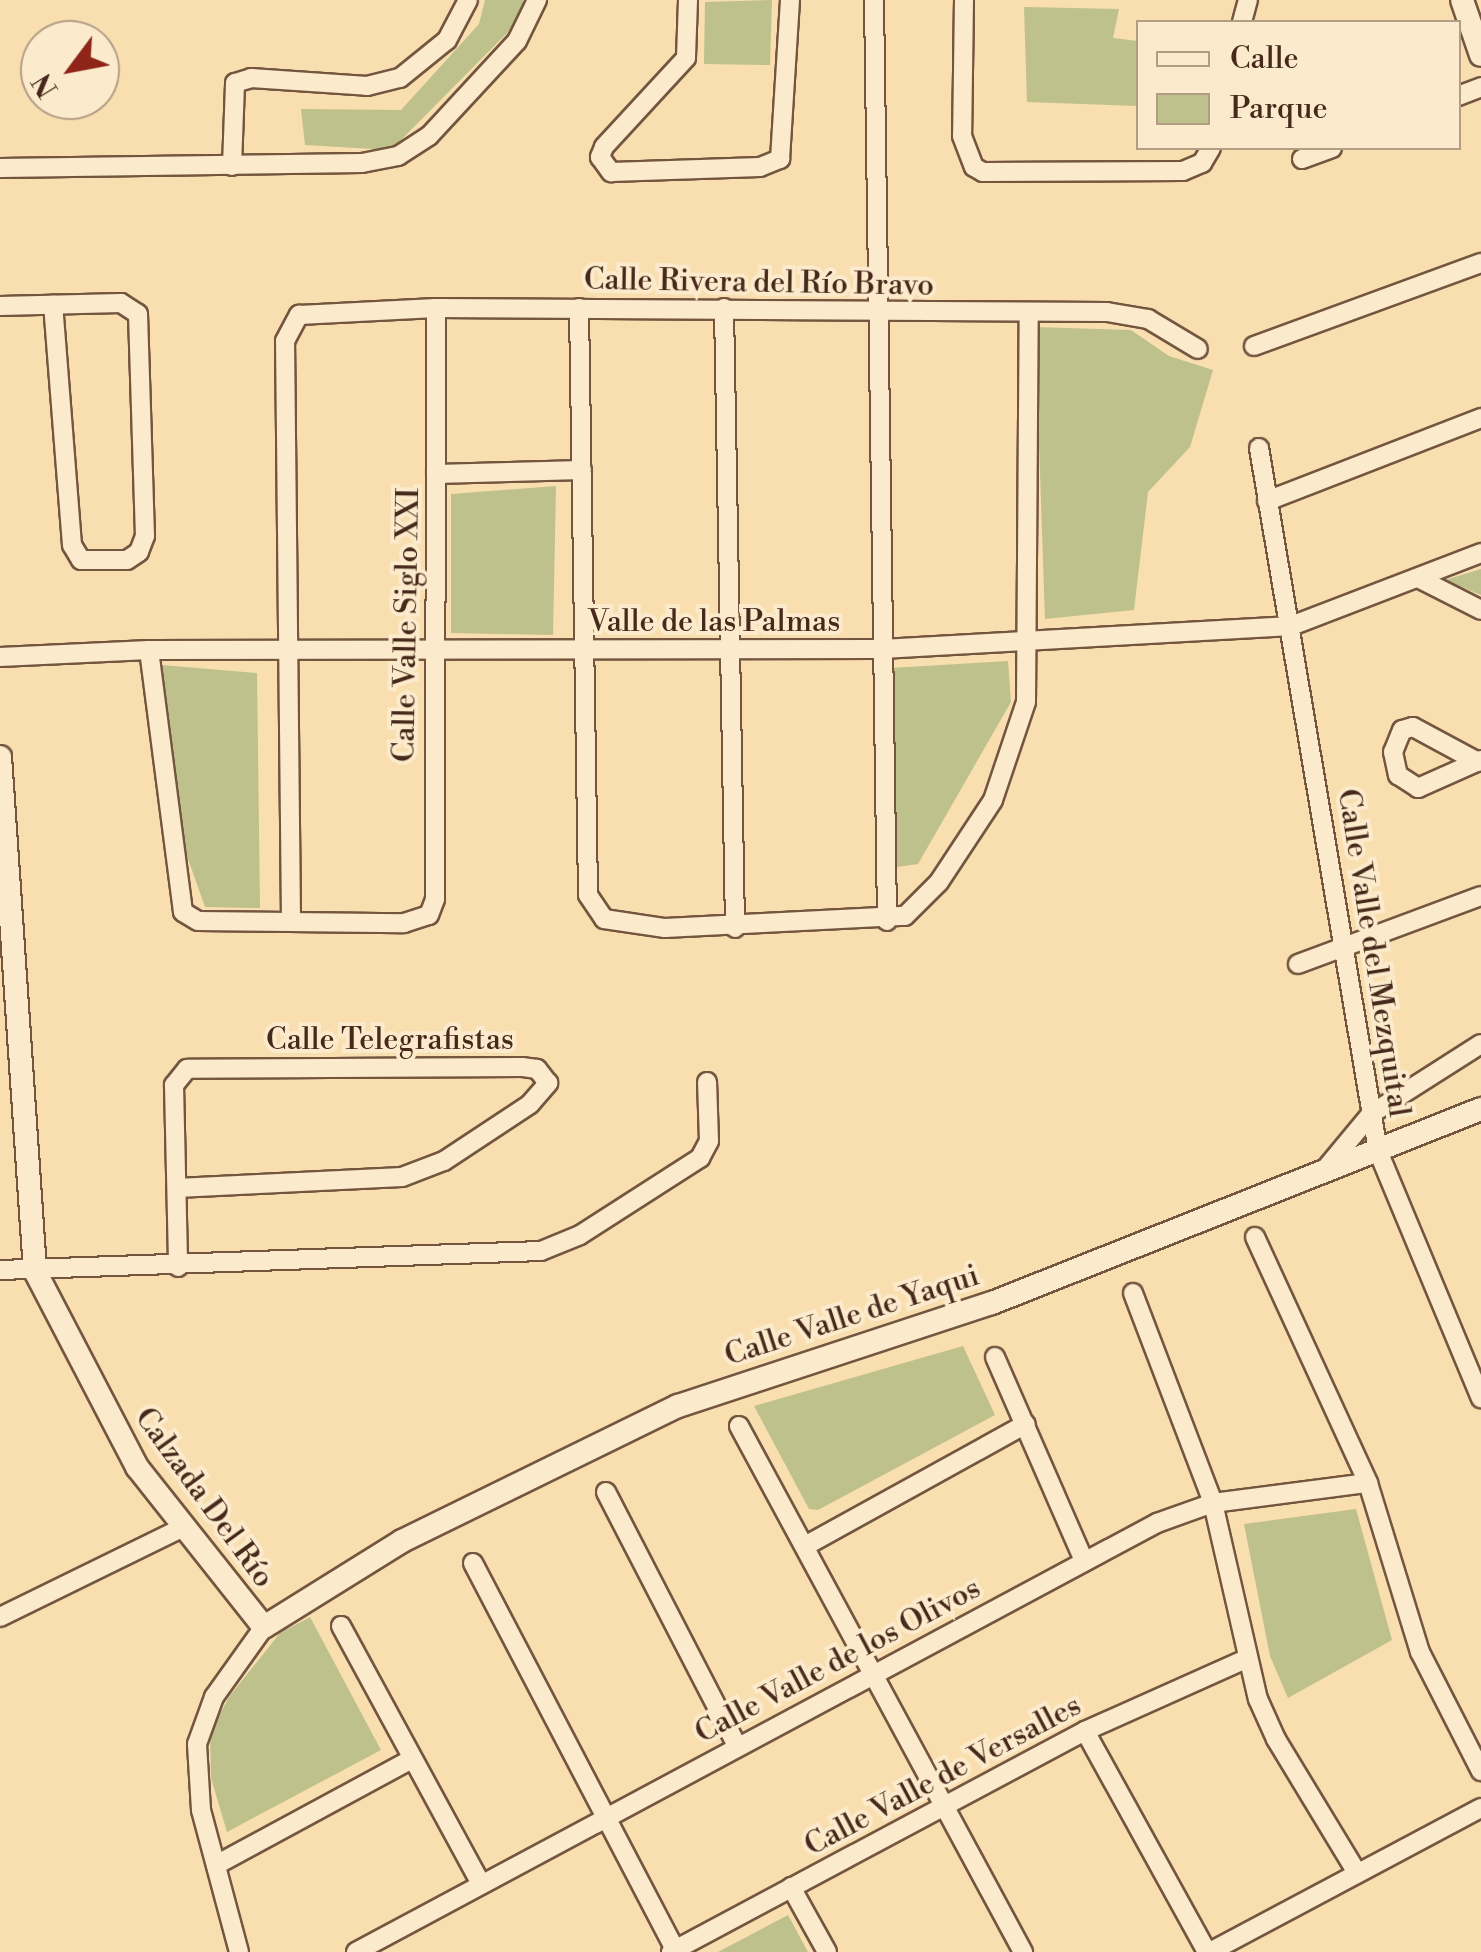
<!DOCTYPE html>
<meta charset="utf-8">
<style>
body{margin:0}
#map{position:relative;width:1481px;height:1952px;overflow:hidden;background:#f9deaf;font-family:"Libre Bodoni",serif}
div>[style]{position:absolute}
.green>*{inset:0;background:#bec18b}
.roads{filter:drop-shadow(2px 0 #745640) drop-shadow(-2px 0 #745640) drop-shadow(0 2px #745640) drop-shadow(0 -2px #745640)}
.minor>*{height:18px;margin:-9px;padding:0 9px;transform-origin:9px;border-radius:9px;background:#fbeacb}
.tertiary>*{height:22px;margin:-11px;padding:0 11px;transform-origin:11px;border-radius:11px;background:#fbeacb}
span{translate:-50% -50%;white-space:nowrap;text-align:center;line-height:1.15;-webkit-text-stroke:8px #fbeacb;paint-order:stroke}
.street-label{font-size:30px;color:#47291b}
.legend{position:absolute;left:1136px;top:20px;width:325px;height:130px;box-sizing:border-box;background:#fbeacb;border:2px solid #b39d85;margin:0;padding:12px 18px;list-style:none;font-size:30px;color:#47291b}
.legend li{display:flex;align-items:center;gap:20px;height:50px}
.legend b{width:50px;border:2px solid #b39d85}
.north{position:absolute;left:20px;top:20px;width:100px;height:100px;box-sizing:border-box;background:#fbeacb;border:2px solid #b39d85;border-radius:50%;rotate:238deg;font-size:28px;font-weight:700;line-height:40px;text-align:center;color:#47291b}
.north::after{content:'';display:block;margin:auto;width:35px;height:45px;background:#8f2418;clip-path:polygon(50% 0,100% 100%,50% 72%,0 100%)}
</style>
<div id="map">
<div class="green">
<div style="clip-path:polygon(485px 0,523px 0,524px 16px,391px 150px,305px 145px,301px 109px,401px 110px,479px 24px)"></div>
<div style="clip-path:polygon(772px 0,770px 65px,704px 64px,705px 2px)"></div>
<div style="clip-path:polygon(1024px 7px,1119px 9px,1113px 38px,1138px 41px,1138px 106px,1027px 102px)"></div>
<div style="clip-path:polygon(1035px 327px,1131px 330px,1169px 356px,1213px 370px,1190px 447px,1148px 492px,1134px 610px,1045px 619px)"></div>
<div style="clip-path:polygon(556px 486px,553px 635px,451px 633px,451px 494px)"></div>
<div style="clip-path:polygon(1481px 569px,1481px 595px,1445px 580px)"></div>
<div style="clip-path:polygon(1008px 661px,1011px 702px,918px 864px,897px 867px,891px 668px)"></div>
<div style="clip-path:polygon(162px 665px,257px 673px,260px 908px,205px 907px,181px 839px)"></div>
<div style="clip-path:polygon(963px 1346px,995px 1415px,818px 1510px,809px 1509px,754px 1406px)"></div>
<div style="clip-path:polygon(1356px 1509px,1392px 1640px,1288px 1698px,1270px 1656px,1244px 1524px)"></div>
<div style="clip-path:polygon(310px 1617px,381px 1750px,227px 1832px,211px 1778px,210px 1733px,229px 1697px,280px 1633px)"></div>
<div style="clip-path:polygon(788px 1915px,808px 1952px,718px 1952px)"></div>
</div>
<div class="roads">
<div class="minor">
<div style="left:688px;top:0;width:58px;rotate:92deg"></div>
<div style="left:686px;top:58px;width:121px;rotate:132.7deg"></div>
<div style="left:604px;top:147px;width:11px;rotate:112deg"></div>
<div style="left:600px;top:157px;width:19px;rotate:54deg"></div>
<div style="left:611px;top:172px;width:149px;rotate:-1.9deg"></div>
<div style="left:760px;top:167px;width:22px;rotate:-22deg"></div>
<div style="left:780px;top:159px;width:159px;rotate:-86.4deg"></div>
<div style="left:874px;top:0;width:921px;rotate:89.19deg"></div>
<div style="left:964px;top:0;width:136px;rotate:90.8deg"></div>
<div style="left:962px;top:136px;width:33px;rotate:69deg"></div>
<div style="left:974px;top:167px;width:10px;rotate:29deg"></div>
<div style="left:983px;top:172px;width:200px;rotate:-0.3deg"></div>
<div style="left:1183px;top:171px;width:21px;rotate:-23deg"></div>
<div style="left:1202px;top:163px;width:17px;rotate:-59deg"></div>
<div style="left:1242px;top:22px;width:23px;rotate:-75deg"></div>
<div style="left:1458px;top:96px;width:25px;rotate:-21deg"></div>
<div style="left:1302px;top:159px;width:32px;rotate:-20deg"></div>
<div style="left:232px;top:166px;width:83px;rotate:-87.9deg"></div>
<div style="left:235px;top:83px;width:17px;rotate:-17deg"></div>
<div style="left:251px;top:78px;width:116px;rotate:3.9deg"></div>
<div style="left:367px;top:86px;width:34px;rotate:-14deg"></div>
<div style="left:400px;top:78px;width:60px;rotate:-39deg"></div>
<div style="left:447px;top:40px;width:45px;rotate:-62.3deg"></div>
<div style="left:0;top:168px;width:362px;rotate:-0.8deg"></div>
<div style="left:362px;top:163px;width:37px;rotate:-11deg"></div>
<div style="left:398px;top:156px;width:37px;rotate:-33deg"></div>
<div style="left:429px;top:136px;width:129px;rotate:-47.2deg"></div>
<div style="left:517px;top:41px;width:46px;rotate:-64deg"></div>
<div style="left:0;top:306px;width:121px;rotate:-1.4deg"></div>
<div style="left:121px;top:303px;width:20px;rotate:33deg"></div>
<div style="left:138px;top:314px;width:222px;rotate:88.2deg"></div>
<div style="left:145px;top:536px;width:17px;rotate:111deg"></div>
<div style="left:139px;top:552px;width:14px;rotate:146deg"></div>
<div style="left:127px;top:560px;width:46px;rotate:180deg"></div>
<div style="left:81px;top:560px;width:17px;rotate:-121deg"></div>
<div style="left:72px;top:545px;width:241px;rotate:-94.5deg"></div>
<div style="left:579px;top:308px;width:587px;rotate:89.12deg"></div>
<div style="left:588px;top:895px;width:29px;rotate:56deg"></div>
<div style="left:604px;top:919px;width:62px;rotate:8.4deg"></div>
<div style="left:665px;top:928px;width:240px;rotate:-2.9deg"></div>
<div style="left:905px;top:916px;width:48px;rotate:-45deg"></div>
<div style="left:939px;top:882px;width:98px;rotate:-56.6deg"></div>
<div style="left:993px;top:800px;width:103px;rotate:-71.4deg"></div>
<div style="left:1026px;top:702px;width:389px;rotate:-89.6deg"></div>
<div style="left:724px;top:308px;width:620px;rotate:88.98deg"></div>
<div style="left:1254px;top:346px;width:242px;rotate:-20.1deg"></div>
<div style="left:1259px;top:448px;width:713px;rotate:80.39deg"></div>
<div style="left:1378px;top:1151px;width:268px;rotate:67.4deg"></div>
<div style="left:436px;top:474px;width:146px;rotate:-1.6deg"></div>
<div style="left:1267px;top:501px;width:230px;rotate:-21.2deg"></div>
<div style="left:1420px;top:579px;width:68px;rotate:26.9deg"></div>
<div style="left:149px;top:650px;width:264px;rotate:82.6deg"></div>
<div style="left:183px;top:912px;width:17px;rotate:31deg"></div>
<div style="left:198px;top:921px;width:206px;rotate:0.6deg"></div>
<div style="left:404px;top:923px;width:26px;rotate:-18deg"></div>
<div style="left:429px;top:915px;width:17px;rotate:-69deg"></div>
<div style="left:435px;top:899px;width:591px;rotate:-89.9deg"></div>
<div style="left:0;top:657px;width:149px;rotate:-2.7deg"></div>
<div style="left:149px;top:650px;width:733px;rotate:-0.08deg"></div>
<div style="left:882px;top:649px;width:410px;rotate:-3.2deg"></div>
<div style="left:1291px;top:626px;width:204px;rotate:-21deg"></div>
<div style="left:1478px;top:762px;width:74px;rotate:-151.7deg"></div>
<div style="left:1413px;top:727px;width:11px;rotate:165deg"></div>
<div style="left:1402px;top:730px;width:24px;rotate:112deg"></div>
<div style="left:1393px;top:752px;width:24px;rotate:78deg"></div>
<div style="left:1398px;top:775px;width:24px;rotate:33deg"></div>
<div style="left:1418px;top:788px;width:69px;rotate:-24deg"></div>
<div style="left:291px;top:920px;width:579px;rotate:-90.59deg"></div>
<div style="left:285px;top:341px;width:30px;rotate:-62deg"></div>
<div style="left:299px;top:315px;width:137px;rotate:-2.9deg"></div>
<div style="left:436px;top:308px;width:671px;rotate:0.34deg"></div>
<div style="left:1107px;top:312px;width:42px;rotate:9.7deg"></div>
<div style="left:1148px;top:319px;width:58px;rotate:31deg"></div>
<div style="left:1298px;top:964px;width:195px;rotate:-20.4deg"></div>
<div style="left:1322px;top:1173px;width:77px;rotate:-50.3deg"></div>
<div style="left:1371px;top:1114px;width:130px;rotate:-32.5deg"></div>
<div style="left:177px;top:1188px;width:225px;rotate:-2.8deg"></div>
<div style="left:402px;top:1177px;width:45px;rotate:-20.9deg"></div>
<div style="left:444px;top:1161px;width:103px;rotate:-33.5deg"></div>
<div style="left:530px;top:1104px;width:28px;rotate:-49deg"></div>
<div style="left:548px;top:1083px;width:18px;rotate:-128deg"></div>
<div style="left:537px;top:1069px;width:14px;rotate:-172deg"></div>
<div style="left:523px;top:1067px;width:336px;rotate:179.7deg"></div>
<div style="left:187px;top:1069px;width:21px;rotate:129deg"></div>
<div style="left:174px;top:1085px;width:182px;rotate:88.7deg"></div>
<div style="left:1255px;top:1237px;width:271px;rotate:65.3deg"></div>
<div style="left:1368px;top:1483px;width:177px;rotate:72.9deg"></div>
<div style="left:1420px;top:1652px;width:134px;rotate:62.9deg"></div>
<div style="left:0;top:1270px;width:541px;rotate:-2.01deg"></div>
<div style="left:541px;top:1251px;width:42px;rotate:-22.3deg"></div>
<div style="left:580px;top:1235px;width:143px;rotate:-32.7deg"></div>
<div style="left:700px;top:1158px;width:19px;rotate:-62deg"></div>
<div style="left:709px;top:1141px;width:59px;rotate:-91.9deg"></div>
<div style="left:1133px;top:1293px;width:225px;rotate:69.1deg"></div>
<div style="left:1213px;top:1503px;width:201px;rotate:77.1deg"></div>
<div style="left:1258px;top:1699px;width:44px;rotate:65.8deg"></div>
<div style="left:1276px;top:1739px;width:157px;rotate:58.8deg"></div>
<div style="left:995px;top:1357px;width:223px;rotate:66.4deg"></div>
<div style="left:739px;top:1426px;width:598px;rotate:61.63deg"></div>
<div style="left:606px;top:1492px;width:286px;rotate:62.7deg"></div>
<div style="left:805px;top:1546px;width:252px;rotate:-28.9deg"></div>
<div style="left:473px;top:1563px;width:437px;rotate:62.4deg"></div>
<div style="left:0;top:1617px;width:203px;rotate:-26.1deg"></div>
<div style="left:341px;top:1626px;width:294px;rotate:61.5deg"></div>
<div style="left:1085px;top:1731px;width:252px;rotate:61.1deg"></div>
<div style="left:216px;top:1865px;width:223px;rotate:-28.4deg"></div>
<div style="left:791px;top:1887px;width:74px;rotate:61deg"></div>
<div style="left:239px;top:1952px;width:147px;rotate:-105deg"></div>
<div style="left:201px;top:1810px;width:66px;rotate:-93.5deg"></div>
<div style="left:197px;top:1744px;width:50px;rotate:-70.1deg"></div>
<div style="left:214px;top:1697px;width:86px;rotate:-54.5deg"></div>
<div style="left:356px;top:1952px;width:909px;rotate:-28.17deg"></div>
<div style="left:1157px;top:1523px;width:59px;rotate:-19.7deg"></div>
<div style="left:1213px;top:1503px;width:156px;rotate:-7.4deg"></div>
<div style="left:671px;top:1952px;width:469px;rotate:-28.1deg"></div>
<div style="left:1085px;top:1731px;width:176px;rotate:-24.1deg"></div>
<div style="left:1210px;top:1952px;width:307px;rotate:-28deg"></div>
</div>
<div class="tertiary">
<div style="left:1462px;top:0;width:58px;rotate:70.9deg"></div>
<div style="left:0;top:757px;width:515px;rotate:86.1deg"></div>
<div style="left:35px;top:1271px;width:221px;rotate:62.5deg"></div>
<div style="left:137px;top:1467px;width:204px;rotate:51.6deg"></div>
<div style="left:264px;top:1627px;width:163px;rotate:-31.9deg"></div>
<div style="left:402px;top:1541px;width:307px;rotate:-26.1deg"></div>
<div style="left:678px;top:1406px;width:330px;rotate:-18.2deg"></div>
<div style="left:992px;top:1303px;width:526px;rotate:-21.64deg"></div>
</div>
</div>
<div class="street-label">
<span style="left:759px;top:283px;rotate:1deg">Calle Rivera del Río Bravo</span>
<span style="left:714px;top:622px">Valle de las Palmas</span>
<span style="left:407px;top:625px;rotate:-89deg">Calle Valle Siglo XXI</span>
<span style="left:1373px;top:953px;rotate:81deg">Calle Valle del Mezquital</span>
<span style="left:390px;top:1040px">Calle Telegrafistas</span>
<span style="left:852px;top:1316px;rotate:-18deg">Calle Valle de Yaqui</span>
<span style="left:204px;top:1498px;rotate:54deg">Calzada Del Río</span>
<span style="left:838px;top:1661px;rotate:-28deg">Calle Valle de los Olivos</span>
<span style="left:943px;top:1776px;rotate:-28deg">Calle Valle de Versalles</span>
</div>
<ul class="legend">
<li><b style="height:12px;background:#fbeacb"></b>Calle</li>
<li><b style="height:28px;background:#bec18b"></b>Parque</li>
</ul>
<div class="north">N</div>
</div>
